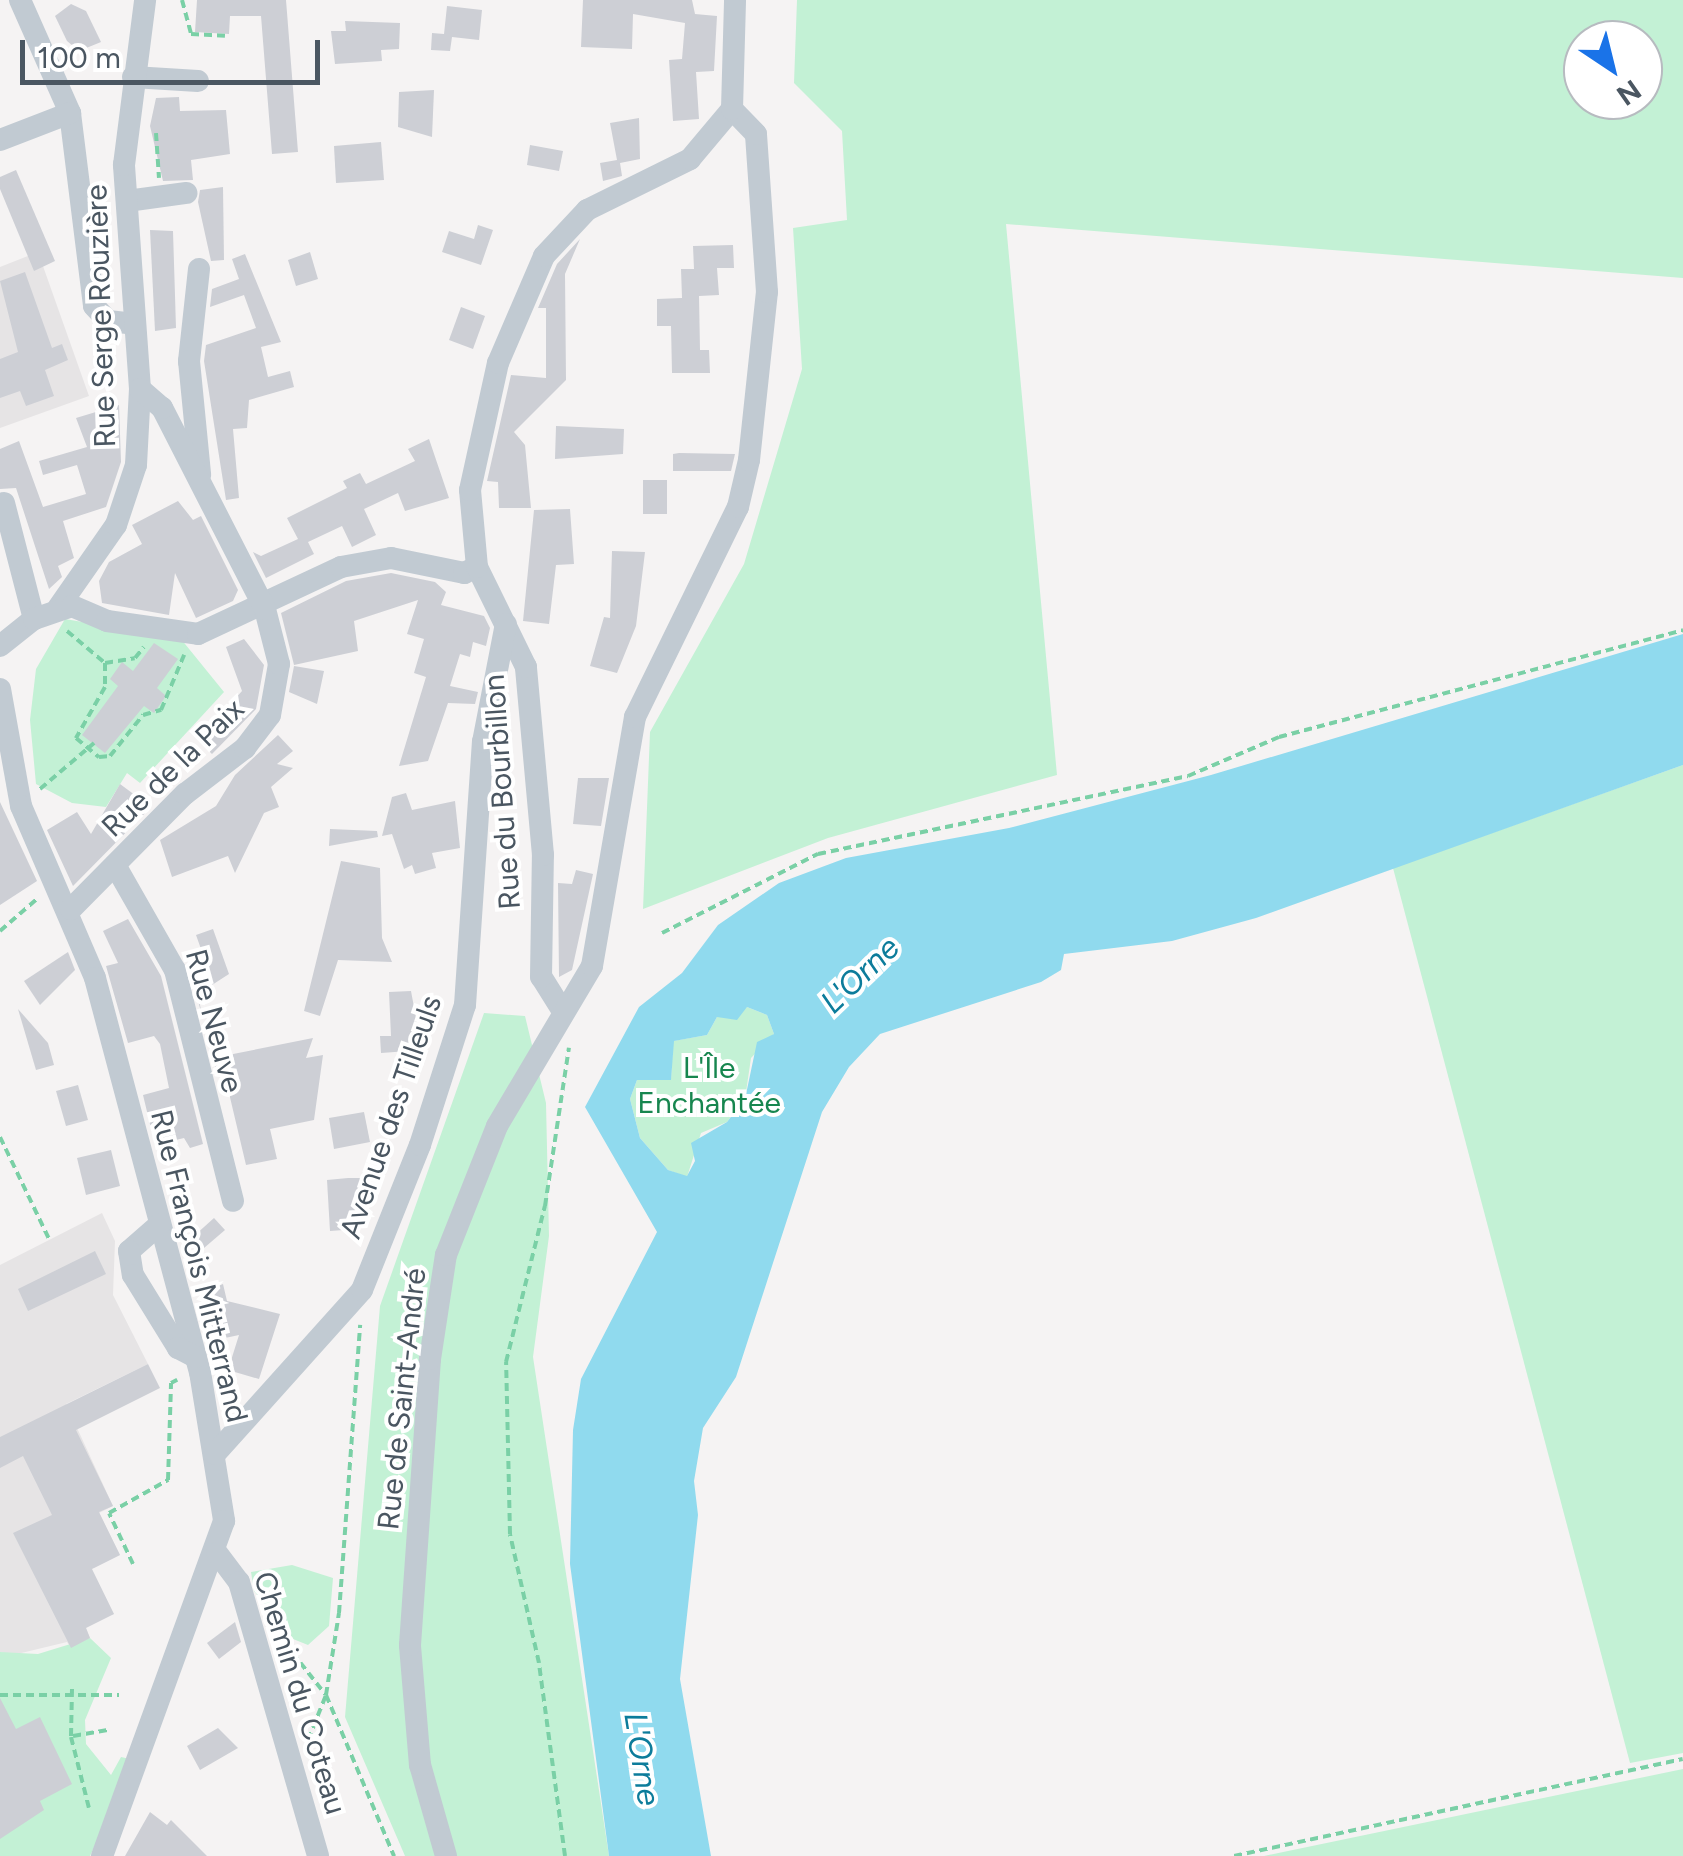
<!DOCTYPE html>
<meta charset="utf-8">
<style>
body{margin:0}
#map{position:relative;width:1683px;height:1856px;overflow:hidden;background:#f5f3f3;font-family:Figtree,sans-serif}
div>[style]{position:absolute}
.education>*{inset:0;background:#e6e4e5}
.green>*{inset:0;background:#c3f1d5}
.water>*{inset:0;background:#90daee}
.building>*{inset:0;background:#cdcfd5}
.path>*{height:4px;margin-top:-2px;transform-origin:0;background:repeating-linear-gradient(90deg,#7ad0a6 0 8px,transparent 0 13px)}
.minor>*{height:22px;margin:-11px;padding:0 11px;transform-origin:11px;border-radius:11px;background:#c1cad2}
span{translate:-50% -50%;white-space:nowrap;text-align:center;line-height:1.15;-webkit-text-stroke:8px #fff;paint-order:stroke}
.street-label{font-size:30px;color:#4a5661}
.park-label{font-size:30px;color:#17864f}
.water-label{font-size:32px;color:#0c7c9b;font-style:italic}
.north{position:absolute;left:1563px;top:20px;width:100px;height:100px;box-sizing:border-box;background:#fff;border:2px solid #b7bbc0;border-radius:50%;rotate:145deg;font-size:28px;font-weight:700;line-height:40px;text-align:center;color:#4a5661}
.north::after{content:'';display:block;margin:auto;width:35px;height:45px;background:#1a73e8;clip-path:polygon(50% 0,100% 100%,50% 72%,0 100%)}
.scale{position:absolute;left:20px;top:40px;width:300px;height:45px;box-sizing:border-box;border:5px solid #4a5661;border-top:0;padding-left:12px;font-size:30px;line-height:35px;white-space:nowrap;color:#4a5661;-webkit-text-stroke:8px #fff;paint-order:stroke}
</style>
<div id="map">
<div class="education">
<div style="clip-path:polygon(38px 252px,89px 396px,0 428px,0 267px)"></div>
<div style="clip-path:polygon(102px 1213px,115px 1241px,113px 1295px,148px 1364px,66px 1404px,113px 1506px,99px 1513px,120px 1555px,94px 1568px,89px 1559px,97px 1593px,114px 1614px,84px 1623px,90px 1638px,71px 1648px,67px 1642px,13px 1655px,0 1652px,0 1265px)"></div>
</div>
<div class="green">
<div style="clip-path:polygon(evenodd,797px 0,1683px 0,1683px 278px,1006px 224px,1057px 775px,828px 838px,643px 909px,650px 732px,744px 564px,802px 369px,793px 228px,847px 220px,842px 131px,794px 83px,797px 0,1583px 40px,1643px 40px,1643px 100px,1583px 100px,1583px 40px)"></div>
<div style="clip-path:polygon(65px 619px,181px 639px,224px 692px,140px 783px,127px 773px,106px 807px,72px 803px,36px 784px,30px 720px,36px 669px)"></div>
<div style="clip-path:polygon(1683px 765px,1683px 1753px,1630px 1763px,1393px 868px)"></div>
<div style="clip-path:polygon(747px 1007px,767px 1015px,774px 1034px,751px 1058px,745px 1099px,727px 1122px,701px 1133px,687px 1177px,668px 1170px,640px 1138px,630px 1099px,637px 1080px,671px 1079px,673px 1041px,707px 1035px,717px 1017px)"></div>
<div style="clip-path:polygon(484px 1013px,525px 1016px,546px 1103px,549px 1236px,533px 1357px,609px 1856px,405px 1856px,345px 1717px,380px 1306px)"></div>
<div style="clip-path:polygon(292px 1565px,333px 1578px,329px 1626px,308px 1645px,293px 1639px,254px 1591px,251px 1572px)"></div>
<div style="clip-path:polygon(90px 1638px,111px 1658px,85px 1720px,86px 1744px,111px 1775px,121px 1757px,130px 1759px,112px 1808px,90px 1856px,0 1856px,0 1652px,38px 1654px)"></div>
<div style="clip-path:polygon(1683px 1769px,1683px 1856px,1264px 1856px)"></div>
</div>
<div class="water">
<div style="clip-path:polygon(evenodd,1683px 634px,1683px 765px,1256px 918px,1172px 941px,1064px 954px,1061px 970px,1041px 982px,880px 1034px,849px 1067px,822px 1112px,736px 1377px,703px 1428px,694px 1481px,698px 1515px,680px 1679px,711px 1856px,609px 1856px,570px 1564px,573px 1430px,581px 1379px,657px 1232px,585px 1107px,639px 1007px,682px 973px,718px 925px,779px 883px,846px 858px,1009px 828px,1211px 775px,1683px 634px,747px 1007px,767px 1015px,774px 1034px,757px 1042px,745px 1099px,727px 1122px,691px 1143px,695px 1161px,687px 1176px,668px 1170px,640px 1138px,630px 1099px,637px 1080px,671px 1080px,674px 1041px,707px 1035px,717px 1017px,737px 1020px,747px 1007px)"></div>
</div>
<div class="building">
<div style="clip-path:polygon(197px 0,286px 0,298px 152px,272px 154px,261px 16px,230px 16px,229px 34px,195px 32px)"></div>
<div style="clip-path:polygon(583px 0,692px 0,695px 14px,717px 16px,714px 71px,696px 72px,699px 119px,673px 121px,669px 60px,682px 59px,685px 23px,633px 14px,632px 49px,581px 47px)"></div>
<div style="clip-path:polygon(71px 4px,86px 11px,101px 42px,79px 51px,67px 41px,55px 16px)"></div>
<div style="clip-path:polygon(447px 6px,482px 10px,479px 40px,452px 37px,450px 51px,431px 50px,432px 33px,444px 34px)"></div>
<div style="clip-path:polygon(345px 21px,400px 23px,399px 49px,381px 50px,382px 61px,335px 64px,331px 31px,346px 31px)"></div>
<div style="clip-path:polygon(434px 90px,432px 137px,398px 127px,399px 92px)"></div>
<div style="clip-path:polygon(179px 97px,180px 111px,226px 110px,230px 154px,191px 160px,193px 180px,163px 181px,150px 126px,156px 98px)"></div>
<div style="clip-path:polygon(639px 118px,640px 159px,620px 163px,622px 176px,603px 181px,600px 163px,617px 160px,610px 123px)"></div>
<div style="clip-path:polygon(381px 142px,384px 180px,336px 183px,334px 146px)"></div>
<div style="clip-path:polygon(530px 145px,563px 151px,559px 171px,527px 165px)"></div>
<div style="clip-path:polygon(16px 170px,55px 261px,34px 271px,0 189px,0 177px)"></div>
<div style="clip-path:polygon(223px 187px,224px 260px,211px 261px,198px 202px,200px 190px)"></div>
<div style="clip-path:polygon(478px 225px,493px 230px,481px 265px,442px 252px,449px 231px,474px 239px)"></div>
<div style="clip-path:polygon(150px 230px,173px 231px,176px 328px,155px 331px)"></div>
<div style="clip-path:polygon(580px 239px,565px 274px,566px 380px,514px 432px,525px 445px,531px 508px,499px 508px,498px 482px,487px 481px,511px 375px,546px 378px,546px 308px,538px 308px,557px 264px)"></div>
<div style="clip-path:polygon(733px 245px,734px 268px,717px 268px,719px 295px,699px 296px,700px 350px,709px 350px,710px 373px,672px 373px,671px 326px,657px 326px,657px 299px,682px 298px,681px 269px,694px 269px,693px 246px)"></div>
<div style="clip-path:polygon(310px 252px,318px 279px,296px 286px,288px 260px)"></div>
<div style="clip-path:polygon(245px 254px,281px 342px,261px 347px,268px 377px,290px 371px,294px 387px,249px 400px,247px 428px,233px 429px,239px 498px,226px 500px,204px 361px,206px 345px,256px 328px,244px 295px,210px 307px,212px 289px,239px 279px,232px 259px)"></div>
<div style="clip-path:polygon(25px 272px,52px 348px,62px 344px,68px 360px,45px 370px,54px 396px,26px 406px,20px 391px,0 398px,0 359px,18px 352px,0 281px)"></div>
<div style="clip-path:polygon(461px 307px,485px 316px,473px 349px,449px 340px)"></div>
<div style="clip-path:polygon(119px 405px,121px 462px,106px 507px,63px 521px,74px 558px,58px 566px,62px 577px,49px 589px,16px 488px,0 489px,0 449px,19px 441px,43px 507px,86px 494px,77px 465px,43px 475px,39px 461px,87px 447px,76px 418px)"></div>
<div style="clip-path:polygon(556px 426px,624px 429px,623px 454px,555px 459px)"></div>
<div style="clip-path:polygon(429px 439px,449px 498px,405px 511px,398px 493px,364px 509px,376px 535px,352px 547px,342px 526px,308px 542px,314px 554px,266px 578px,253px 552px,261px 556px,298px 539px,287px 518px,347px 488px,343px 481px,360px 473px,366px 484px,415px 461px,408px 449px)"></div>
<div style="clip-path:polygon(673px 454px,679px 453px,735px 454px,731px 471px,673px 471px)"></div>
<div style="clip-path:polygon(643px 480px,667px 480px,667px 514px,643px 514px)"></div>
<div style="clip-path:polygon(178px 501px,193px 520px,201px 516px,238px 590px,233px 601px,196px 618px,175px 573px,169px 615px,102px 603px,99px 581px,109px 562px,142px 544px,132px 525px)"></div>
<div style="clip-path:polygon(570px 509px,574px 564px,556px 565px,549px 624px,523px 621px,534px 510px)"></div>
<div style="clip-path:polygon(612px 551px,645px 552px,636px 626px,617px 673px,590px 666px,604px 617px,610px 618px)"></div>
<div style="clip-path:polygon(391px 573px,435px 582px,446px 592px,441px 605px,484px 616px,490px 628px,486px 646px,473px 642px,470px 657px,460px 654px,450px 686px,478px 692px,475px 704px,448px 703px,428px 761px,399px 766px,426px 677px,414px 673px,424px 639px,407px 634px,418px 600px,354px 621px,358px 651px,294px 665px,281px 613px,346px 581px)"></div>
<div style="clip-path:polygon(244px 639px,264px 665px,256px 709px,212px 754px,198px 740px,242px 691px,226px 647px)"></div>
<div style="clip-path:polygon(154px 643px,178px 659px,157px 688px,166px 696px,154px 713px,144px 706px,105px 753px,82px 735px,118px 686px,110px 679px,122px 662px,133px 671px)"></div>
<div style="clip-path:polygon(294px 666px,324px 671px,317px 704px,289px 692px)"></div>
<div style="clip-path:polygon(278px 735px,293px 751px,277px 764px,293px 768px,271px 787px,279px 807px,264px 813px,235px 873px,228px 856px,172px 877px,160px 840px,216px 806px,235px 775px)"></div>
<div style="clip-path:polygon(578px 778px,609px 778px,601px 826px,573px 824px)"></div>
<div style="clip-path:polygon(120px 784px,151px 807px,73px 886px,47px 830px,77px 812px,91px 834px)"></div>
<div style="clip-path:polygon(406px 793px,412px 810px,455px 801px,460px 848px,432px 853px,436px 868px,415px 874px,412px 865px,404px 869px,392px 834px,382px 836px,392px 797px)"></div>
<div style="clip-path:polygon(0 802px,37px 881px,0 905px)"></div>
<div style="clip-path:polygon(330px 829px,377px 831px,378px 837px,329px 846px)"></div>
<div style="clip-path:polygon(341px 861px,380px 868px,382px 938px,392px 962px,338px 960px,320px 1016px,304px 1011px)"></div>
<div style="clip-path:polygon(576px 870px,593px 874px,572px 970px,559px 977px,558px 883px,572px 884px)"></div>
<div style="clip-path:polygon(128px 919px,161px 976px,203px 1144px,190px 1148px,184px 1138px,155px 1145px,143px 1095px,169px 1088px,160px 1044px,154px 1036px,128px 1043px,106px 966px,118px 963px,103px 931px)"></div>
<div style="clip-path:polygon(213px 929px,229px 974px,198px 994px,202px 1016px,190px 969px,206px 963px,196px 935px)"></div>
<div style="clip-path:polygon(68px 952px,75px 970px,40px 1005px,24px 981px)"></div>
<div style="clip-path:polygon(411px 991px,422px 1050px,381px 1053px,380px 1036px,391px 1036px,389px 992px)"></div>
<div style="clip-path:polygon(18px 1009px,48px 1043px,54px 1065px,36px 1070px)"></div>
<div style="clip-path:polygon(313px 1038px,306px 1058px,323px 1055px,314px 1120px,270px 1129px,277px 1159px,246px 1165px,224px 1072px,217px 1074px,213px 1058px)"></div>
<div style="clip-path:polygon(78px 1085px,88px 1120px,66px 1126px,56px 1091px)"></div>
<div style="clip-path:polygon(364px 1112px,370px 1142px,334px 1149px,329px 1118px)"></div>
<div style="clip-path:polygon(111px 1150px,120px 1186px,86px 1195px,77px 1158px)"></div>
<div style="clip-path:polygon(348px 1178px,363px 1178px,357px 1229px,330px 1231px,327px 1180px)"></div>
<div style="clip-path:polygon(214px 1218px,225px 1230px,204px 1248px,194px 1236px)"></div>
<div style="clip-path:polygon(95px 1251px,106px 1274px,28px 1311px,18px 1289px)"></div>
<div style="clip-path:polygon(223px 1284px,227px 1301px,280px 1314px,259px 1379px,228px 1370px,239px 1335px,211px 1341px,201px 1293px)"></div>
<div style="clip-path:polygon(148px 1364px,160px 1388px,76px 1430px,113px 1506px,99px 1512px,120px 1555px,92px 1569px,114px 1614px,86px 1628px,90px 1638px,71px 1648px,13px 1533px,52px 1515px,23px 1456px,0 1468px,0 1437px)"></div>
<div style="clip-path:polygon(235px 1622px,241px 1642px,219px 1659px,207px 1643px)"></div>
<div style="clip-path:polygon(0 1698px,16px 1729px,40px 1717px,72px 1784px,40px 1801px,44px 1810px,0 1839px)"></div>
<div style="clip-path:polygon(218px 1728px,238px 1748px,200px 1770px,187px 1746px)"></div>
<div style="clip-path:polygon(150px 1812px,167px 1825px,171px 1820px,207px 1856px,125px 1856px)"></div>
</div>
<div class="path">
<div style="left:182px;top:0;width:35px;rotate:75deg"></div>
<div style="left:191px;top:34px;width:34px;rotate:3deg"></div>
<div style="left:156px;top:133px;width:45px;rotate:86.2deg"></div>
<div style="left:67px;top:631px;width:50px;rotate:40.1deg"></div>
<div style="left:105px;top:663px;width:24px;rotate:90deg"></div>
<div style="left:105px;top:687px;width:59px;rotate:119.6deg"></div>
<div style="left:76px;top:738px;width:30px;rotate:40deg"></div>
<div style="left:99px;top:757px;width:11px;rotate:-5deg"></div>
<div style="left:110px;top:756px;width:53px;rotate:-51.2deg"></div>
<div style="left:143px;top:715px;width:19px;rotate:-16deg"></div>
<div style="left:161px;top:710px;width:60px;rotate:-67.3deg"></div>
<div style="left:105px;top:663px;width:30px;rotate:-9deg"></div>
<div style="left:135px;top:658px;width:14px;rotate:-51deg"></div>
<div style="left:40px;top:789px;width:71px;rotate:-40.4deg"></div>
<div style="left:0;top:931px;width:50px;rotate:-41deg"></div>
<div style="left:662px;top:933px;width:175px;rotate:-26.9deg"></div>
<div style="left:818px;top:854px;width:378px;rotate:-11.9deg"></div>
<div style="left:1188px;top:776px;width:99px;rotate:-23.2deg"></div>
<div style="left:1279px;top:737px;width:418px;rotate:-14.8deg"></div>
<div style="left:0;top:1137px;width:113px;rotate:64.3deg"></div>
<div style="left:133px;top:1564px;width:56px;rotate:-115.2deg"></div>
<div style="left:109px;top:1513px;width:68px;rotate:-29.2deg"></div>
<div style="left:168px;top:1480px;width:97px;rotate:-88.2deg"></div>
<div style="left:171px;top:1383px;width:7px;rotate:-27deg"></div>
<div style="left:276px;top:1632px;width:80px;rotate:51.6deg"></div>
<div style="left:326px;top:1695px;width:175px;rotate:67.1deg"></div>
<div style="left:72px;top:1689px;width:48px;rotate:91.2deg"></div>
<div style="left:71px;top:1737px;width:73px;rotate:75.8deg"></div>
<div style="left:0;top:1695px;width:119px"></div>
<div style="left:73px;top:1736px;width:35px;rotate:-10deg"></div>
<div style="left:308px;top:1740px;width:48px;rotate:-68.2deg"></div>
<div style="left:326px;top:1695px;width:83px;rotate:-81deg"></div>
<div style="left:339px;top:1613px;width:289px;rotate:-85.8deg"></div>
<div style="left:565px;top:1856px;width:195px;rotate:-97.7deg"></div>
<div style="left:539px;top:1663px;width:132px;rotate:-102.7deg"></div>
<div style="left:510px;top:1534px;width:172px;rotate:-91.3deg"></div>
<div style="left:506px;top:1362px;width:161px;rotate:-76deg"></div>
<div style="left:545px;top:1206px;width:160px;rotate:-81.4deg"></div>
<div style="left:1234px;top:1856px;width:459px;rotate:-12.2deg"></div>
</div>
<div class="minor">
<div style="left:20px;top:0;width:124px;rotate:66.1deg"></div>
<div style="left:70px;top:113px;width:194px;rotate:82.9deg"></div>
<div style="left:94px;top:306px;width:21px;rotate:47deg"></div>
<div style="left:108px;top:321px;width:27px;rotate:6deg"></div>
<div style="left:133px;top:77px;width:65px;rotate:3.5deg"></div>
<div style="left:0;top:140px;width:75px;rotate:-21.1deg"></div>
<div style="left:127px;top:201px;width:60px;rotate:-7.7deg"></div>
<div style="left:199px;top:269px;width:93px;rotate:96.2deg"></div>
<div style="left:189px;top:361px;width:114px;rotate:84.4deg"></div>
<div style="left:4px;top:503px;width:120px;rotate:75.5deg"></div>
<div style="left:58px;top:608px;width:101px;rotate:-55.1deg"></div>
<div style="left:116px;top:525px;width:63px;rotate:-71.6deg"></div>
<div style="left:136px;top:465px;width:76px;rotate:-87deg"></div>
<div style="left:140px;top:389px;width:225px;rotate:-94.1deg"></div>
<div style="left:124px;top:165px;width:166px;rotate:-82.7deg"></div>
<div style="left:0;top:646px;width:43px;rotate:-38.5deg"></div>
<div style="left:34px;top:619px;width:40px;rotate:-18.9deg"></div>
<div style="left:72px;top:606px;width:38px;rotate:23deg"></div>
<div style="left:107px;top:621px;width:92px;rotate:8.1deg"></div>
<div style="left:198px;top:634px;width:158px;rotate:-25.1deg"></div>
<div style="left:341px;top:567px;width:51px;rotate:-10.2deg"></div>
<div style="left:391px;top:558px;width:75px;rotate:11.6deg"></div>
<div style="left:464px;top:573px;width:14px;rotate:-25deg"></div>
<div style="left:0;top:689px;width:119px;rotate:79.8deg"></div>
<div style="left:21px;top:806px;width:187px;rotate:66.7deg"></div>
<div style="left:95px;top:978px;width:408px;rotate:75.1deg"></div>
<div style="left:200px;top:1372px;width:151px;rotate:80.8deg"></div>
<div style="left:224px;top:1521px;width:357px;rotate:110deg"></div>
<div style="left:115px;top:865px;width:121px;rotate:60.3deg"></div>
<div style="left:175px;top:970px;width:238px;rotate:75.9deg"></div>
<div style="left:71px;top:909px;width:162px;rotate:-45.3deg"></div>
<div style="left:185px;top:794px;width:76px;rotate:-37.5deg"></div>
<div style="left:245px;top:748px;width:41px;rotate:-52.9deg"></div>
<div style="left:270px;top:715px;width:52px;rotate:-80deg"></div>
<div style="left:279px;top:664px;width:57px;rotate:-104.3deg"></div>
<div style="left:265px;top:609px;width:226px;rotate:-117.1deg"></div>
<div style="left:162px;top:408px;width:29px;rotate:-139deg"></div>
<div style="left:562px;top:1010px;width:39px;rotate:-122deg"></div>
<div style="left:541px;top:977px;width:122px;rotate:-89.1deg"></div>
<div style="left:543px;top:855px;width:189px;rotate:-95.2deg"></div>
<div style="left:526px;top:667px;width:111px;rotate:-116.1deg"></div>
<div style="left:477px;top:567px;width:77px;rotate:-95.2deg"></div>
<div style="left:470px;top:490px;width:130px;rotate:-77.6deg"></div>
<div style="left:498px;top:363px;width:116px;rotate:-66.7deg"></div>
<div style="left:544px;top:256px;width:63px;rotate:-46.9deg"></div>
<div style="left:587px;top:210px;width:115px;rotate:-26.3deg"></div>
<div style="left:690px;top:159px;width:65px;rotate:-50deg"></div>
<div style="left:160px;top:1224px;width:41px;rotate:138.9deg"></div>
<div style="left:129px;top:1251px;width:24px;rotate:81deg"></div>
<div style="left:133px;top:1275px;width:86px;rotate:58.3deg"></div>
<div style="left:178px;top:1348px;width:20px;rotate:27deg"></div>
<div style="left:215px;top:1454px;width:220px;rotate:-48.1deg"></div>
<div style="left:362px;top:1290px;width:156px;rotate:-68.2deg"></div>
<div style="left:420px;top:1145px;width:147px;rotate:-72.2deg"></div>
<div style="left:465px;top:1005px;width:264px;rotate:-86.1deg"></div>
<div style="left:483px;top:742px;width:120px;rotate:-79deg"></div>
<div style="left:217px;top:1553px;width:36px;rotate:53deg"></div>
<div style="left:239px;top:1582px;width:285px;rotate:73.9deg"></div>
<div style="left:446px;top:1856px;width:95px;rotate:-105.9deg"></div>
<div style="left:420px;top:1765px;width:120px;rotate:-94.8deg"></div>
<div style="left:410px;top:1645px;width:287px;rotate:-86deg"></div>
<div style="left:430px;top:1359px;width:105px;rotate:-81.3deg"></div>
<div style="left:446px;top:1255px;width:139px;rotate:-68.4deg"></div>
<div style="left:497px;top:1126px;width:186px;rotate:-59.3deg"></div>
<div style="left:592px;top:966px;width:253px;rotate:-80.2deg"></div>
<div style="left:635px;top:717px;width:234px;rotate:-63.9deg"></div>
<div style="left:738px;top:507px;width:48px;rotate:-76.8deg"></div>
<div style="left:749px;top:460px;width:169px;rotate:-83.9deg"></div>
<div style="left:767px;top:292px;width:158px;rotate:-94deg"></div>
<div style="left:756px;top:134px;width:35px;rotate:-134deg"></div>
<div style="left:732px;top:109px;width:109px;rotate:-88.4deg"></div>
</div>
<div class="street-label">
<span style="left:101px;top:316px;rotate:-92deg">Rue Serge Rouzière</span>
<span style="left:173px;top:768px;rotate:-44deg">Rue de la Paix</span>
<span style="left:502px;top:792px;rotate:-94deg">Rue du Bourbillon</span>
<span style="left:214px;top:1021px;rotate:75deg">Rue Neuve</span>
<span style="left:391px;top:1117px;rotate:-71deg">Avenue des Tilleuls</span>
<span style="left:199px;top:1266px;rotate:76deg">Rue François Mitterrand</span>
<span style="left:402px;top:1399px;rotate:-84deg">Rue de Saint-André</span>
<span style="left:300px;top:1693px;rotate:73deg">Chemin du Coteau</span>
</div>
<div class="park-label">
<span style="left:709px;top:1085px">L'Île<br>Enchantée</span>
</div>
<div class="water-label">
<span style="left:860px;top:975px;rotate:-44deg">L'Orne</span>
<span style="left:642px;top:1759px;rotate:81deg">L'Orne</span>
</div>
<div class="north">N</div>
<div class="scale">100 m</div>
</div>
